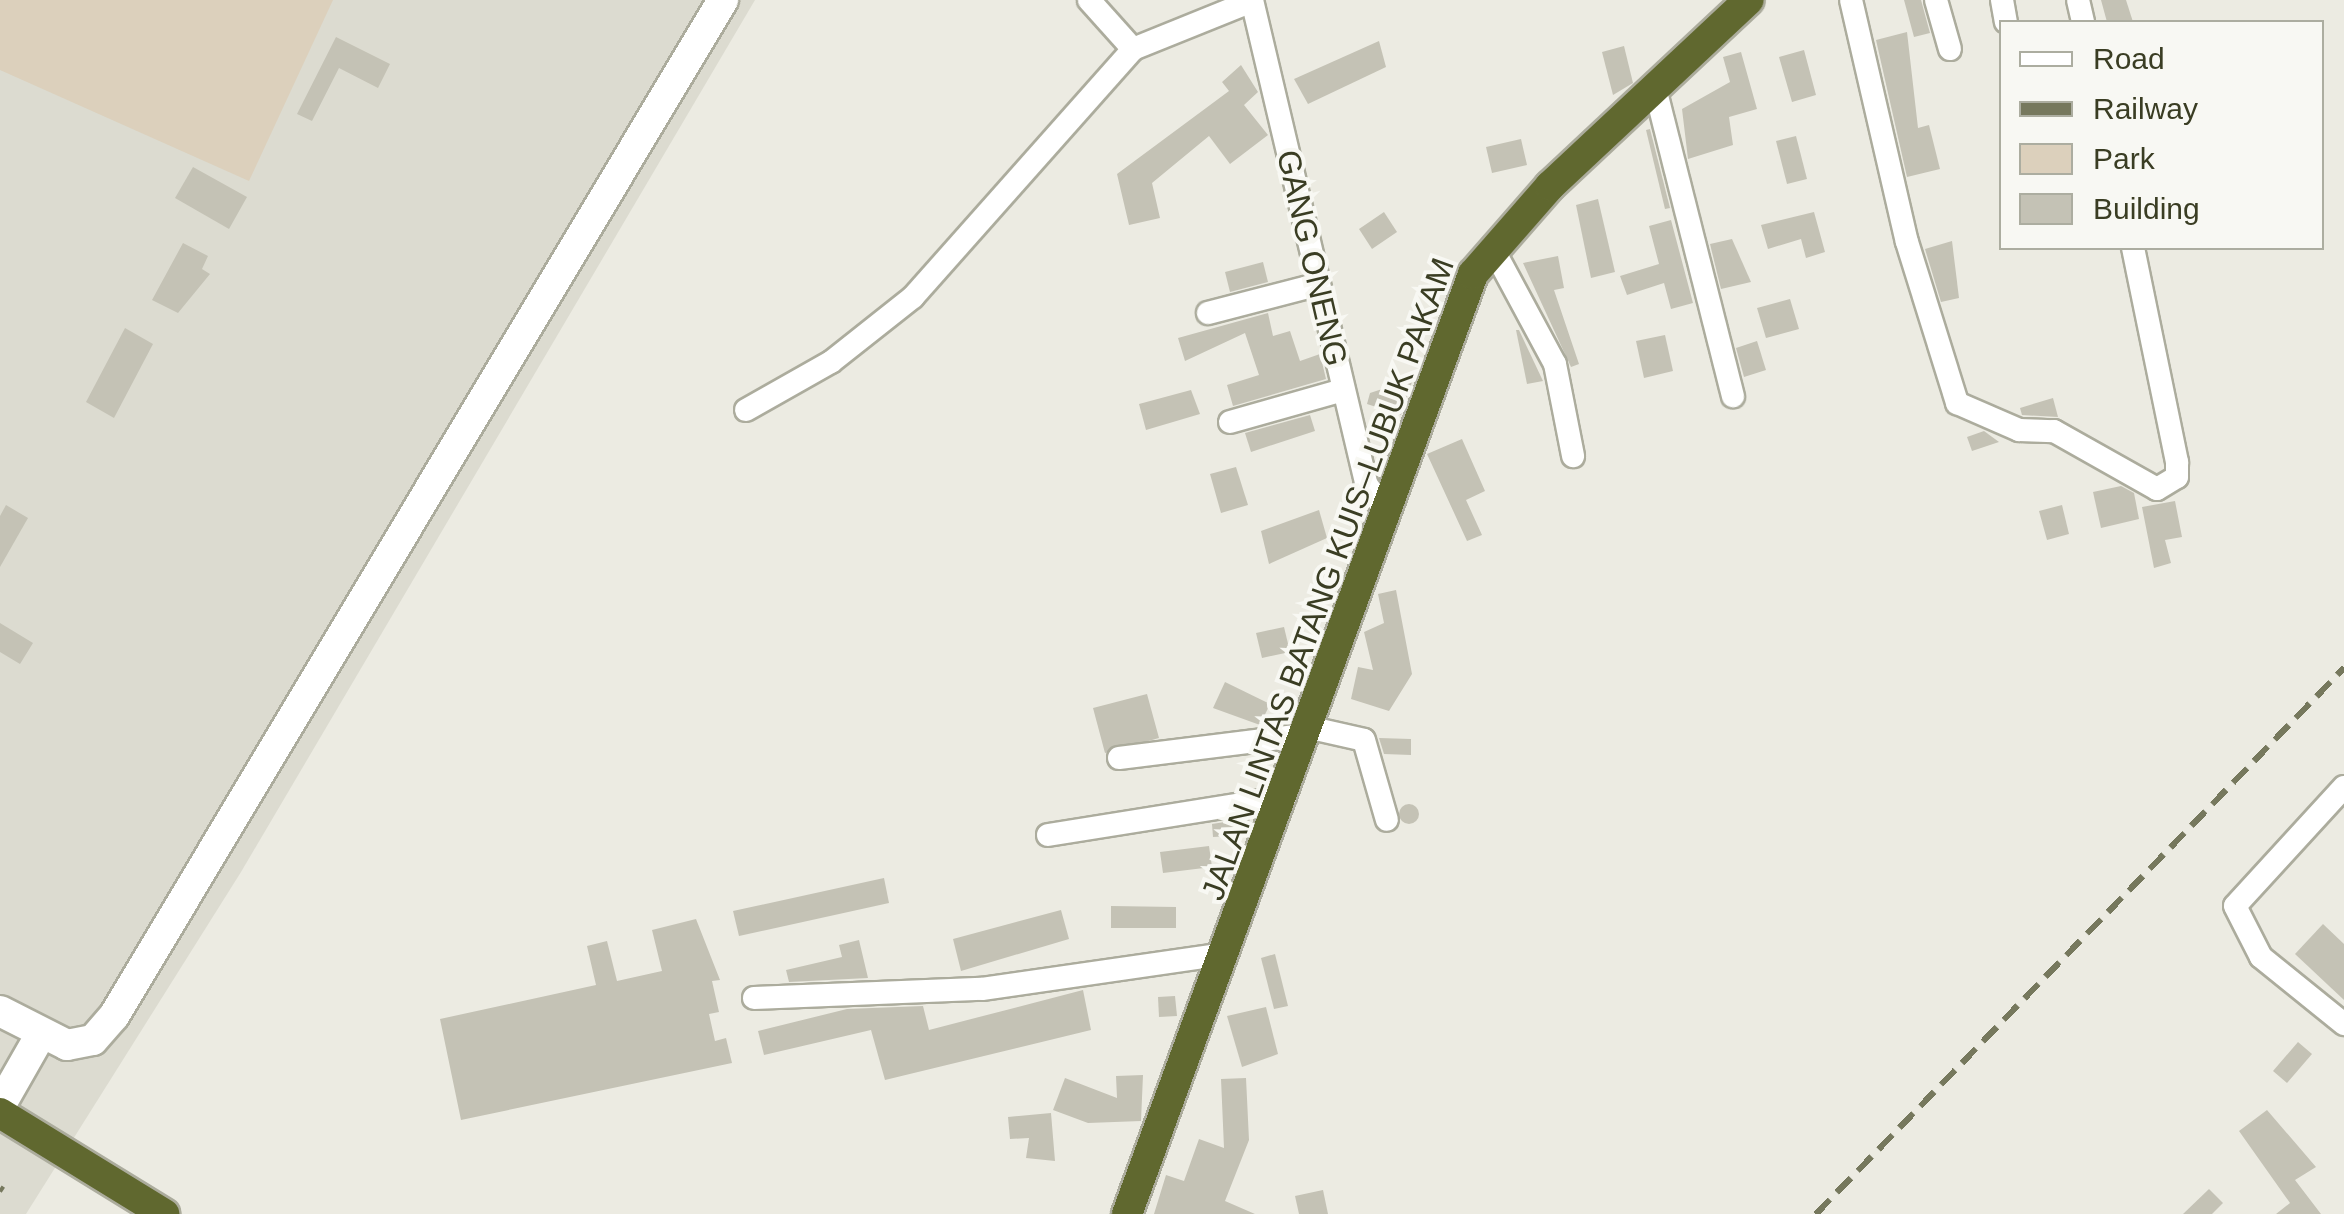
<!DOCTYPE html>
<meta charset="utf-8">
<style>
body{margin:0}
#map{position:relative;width:2344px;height:1214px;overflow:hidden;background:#ecebe2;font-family:Arial,sans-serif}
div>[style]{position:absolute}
.built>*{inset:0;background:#dcdbd0}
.green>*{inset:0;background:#dcd0bc}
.building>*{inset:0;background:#c4c2b5}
.round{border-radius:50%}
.roads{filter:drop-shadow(2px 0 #acac9d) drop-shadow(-2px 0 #acac9d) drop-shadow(0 2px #acac9d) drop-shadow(0 -2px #acac9d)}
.street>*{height:22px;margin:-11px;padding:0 11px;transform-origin:11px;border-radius:11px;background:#fff}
.secondary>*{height:30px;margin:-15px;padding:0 15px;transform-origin:15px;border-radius:15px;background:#fff}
.highway>*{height:30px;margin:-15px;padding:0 15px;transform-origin:15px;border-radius:15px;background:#60682f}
.rail>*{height:6px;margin-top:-3px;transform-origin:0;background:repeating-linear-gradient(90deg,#76785d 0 20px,transparent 0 30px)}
span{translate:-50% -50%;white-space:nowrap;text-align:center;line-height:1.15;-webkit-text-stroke:8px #f8f8f3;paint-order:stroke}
.street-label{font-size:32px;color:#3a3d23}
.legend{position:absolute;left:1999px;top:20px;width:325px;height:230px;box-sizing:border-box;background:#f8f8f3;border:2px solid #acada0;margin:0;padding:12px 18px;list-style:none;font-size:30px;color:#3a3d23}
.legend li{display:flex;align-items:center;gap:20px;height:50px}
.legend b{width:50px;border:2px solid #acada0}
</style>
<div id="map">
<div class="built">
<div style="clip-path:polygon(0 0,755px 0,241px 872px,26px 1214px,0 1214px)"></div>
</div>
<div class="green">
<div style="clip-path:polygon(0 0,333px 0,249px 181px,0 70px)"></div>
</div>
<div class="building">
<div style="clip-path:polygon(1904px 0,1921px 0,1930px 33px,1914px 37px)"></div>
<div style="clip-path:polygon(2101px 0,2126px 0,2133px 22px,2107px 22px)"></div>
<div style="clip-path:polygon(1907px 32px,1918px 128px,1929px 125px,1940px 169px,1907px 177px,1876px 40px)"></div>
<div style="clip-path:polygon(336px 37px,390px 64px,378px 88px,339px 68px,312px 121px,297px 114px)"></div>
<div style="clip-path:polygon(1379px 41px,1386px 67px,1308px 104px,1294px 79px)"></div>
<div style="clip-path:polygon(1624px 46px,1633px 83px,1613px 95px,1602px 52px)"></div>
<div style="clip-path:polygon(1804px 50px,1816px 95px,1792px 102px,1779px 57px)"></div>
<div style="clip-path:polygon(1741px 52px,1757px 109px,1729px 117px,1733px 145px,1688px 159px,1682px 109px,1730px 82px,1723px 57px)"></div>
<div style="clip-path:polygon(1241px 65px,1258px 92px,1244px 105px,1268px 135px,1230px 164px,1209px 136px,1152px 183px,1160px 218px,1129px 225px,1117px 174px,1229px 91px,1222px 82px)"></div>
<div style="clip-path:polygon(1650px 129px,1670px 208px,1665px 209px,1646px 130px)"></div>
<div style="clip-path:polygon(1796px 136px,1807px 179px,1787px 184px,1776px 141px)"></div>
<div style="clip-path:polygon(1521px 139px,1527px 165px,1492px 173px,1486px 147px)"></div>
<div style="clip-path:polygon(193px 167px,247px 197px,229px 229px,175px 198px)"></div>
<div style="clip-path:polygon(1598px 199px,1615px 272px,1591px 278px,1576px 205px)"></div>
<div style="clip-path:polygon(1384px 212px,1397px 232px,1372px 249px,1359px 229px)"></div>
<div style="clip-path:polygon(1814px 212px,1825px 252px,1806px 258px,1801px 239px,1768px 249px,1761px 225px)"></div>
<div style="clip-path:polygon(1671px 220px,1693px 303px,1671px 309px,1664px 283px,1627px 295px,1620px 276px,1659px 264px,1649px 226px)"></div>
<div style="clip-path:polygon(1732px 239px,1751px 282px,1721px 289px,1710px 244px)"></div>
<div style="clip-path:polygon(1952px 241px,1959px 298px,1941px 302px,1925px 249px)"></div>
<div style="clip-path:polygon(183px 243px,208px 256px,202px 269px,210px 274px,178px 313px,152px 300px)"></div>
<div style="clip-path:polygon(1558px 256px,1564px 288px,1554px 290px,1579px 364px,1571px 367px,1523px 263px)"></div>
<div style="clip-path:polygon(1263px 262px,1268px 282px,1230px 292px,1225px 272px)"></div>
<div style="clip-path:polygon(1790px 299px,1799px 329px,1766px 338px,1757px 308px)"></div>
<div style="clip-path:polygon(1268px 313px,1273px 336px,1290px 331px,1300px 361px,1320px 354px,1326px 379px,1233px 406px,1227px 385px,1259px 375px,1245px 333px,1185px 361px,1178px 338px)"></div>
<div style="clip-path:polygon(125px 328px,153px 344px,114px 418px,86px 402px)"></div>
<div style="clip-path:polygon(1516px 330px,1519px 330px,1543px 381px,1527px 384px)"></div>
<div style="clip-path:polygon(1665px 335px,1673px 371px,1644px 378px,1636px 341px)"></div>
<div style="clip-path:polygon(1757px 341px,1766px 370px,1744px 377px,1736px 348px)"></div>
<div style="clip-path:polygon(1413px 379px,1401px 415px,1367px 404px,1370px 393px)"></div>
<div style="clip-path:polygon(1191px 390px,1200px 414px,1146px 430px,1139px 404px)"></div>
<div style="clip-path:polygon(2053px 398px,2058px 417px,2022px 415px,2020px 408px)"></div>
<div style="clip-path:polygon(1310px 415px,1315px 431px,1251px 452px,1245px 433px)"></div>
<div style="clip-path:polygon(1984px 431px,1999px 442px,1972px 451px,1967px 437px)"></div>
<div style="clip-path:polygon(1462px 439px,1485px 491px,1466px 500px,1482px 535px,1467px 541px,1427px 454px)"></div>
<div style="clip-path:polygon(1236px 467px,1248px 505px,1221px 513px,1210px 474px)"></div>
<div style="clip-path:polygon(2121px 486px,2134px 493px,2139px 519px,2101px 528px,2093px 492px)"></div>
<div style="clip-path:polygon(2175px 501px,2182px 537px,2165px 540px,2171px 563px,2154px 568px,2142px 507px)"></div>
<div style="clip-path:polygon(6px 505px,28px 518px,0 567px,0 516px)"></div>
<div style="clip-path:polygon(2062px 505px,2069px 534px,2047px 540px,2039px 511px)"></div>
<div style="clip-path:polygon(1319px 510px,1327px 538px,1269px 564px,1261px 531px)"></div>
<div style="clip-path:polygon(1396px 590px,1412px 674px,1389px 711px,1351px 699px,1358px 667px,1373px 670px,1364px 632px,1384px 623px,1378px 594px)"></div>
<div style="clip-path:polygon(0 623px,33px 643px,20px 664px,0 652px)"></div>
<div style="clip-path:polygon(1284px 627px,1290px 652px,1262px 658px,1256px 633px)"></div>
<div style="clip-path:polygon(1225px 682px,1270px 704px,1260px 725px,1213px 708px)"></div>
<div style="clip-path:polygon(1147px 694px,1159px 738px,1105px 753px,1093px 708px)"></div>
<div style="clip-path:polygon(1379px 738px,1411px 739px,1411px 755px,1384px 754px)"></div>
<div class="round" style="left:1399px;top:804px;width:20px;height:20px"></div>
<div style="clip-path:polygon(1250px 818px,1247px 835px,1213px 837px,1212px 824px)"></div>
<div style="clip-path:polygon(1209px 846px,1212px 867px,1163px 873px,1160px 852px)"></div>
<div style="clip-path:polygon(884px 878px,889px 903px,739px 936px,733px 911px)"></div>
<div style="clip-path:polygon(1111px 906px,1176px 907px,1176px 928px,1111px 928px)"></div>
<div style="clip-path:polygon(1061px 910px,1069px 939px,961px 971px,953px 939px)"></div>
<div style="clip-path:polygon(696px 919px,720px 980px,712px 981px,719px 1012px,709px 1014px,715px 1041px,726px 1038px,732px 1063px,461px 1120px,440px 1019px,596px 985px,587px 946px,607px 941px,617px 981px,662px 971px,652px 930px)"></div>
<div style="clip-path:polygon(2323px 924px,2344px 944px,2344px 1000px,2295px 954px)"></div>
<div style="clip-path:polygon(859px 940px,868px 978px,789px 982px,786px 970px,842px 957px,839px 945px)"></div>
<div style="clip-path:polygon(1275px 954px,1288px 1006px,1274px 1009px,1261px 958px)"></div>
<div style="clip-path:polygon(1083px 990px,1091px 1030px,885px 1080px,871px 1030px,764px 1055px,758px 1031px,847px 1009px,923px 1006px,929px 1030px)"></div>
<div style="clip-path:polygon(1175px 996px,1177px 1016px,1159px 1017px,1158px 997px)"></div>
<div style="clip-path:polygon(1266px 1007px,1278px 1054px,1242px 1067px,1227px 1016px)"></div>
<div style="clip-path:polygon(2298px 1042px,2312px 1054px,2287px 1083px,2273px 1071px)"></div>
<div style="clip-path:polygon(1143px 1075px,1141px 1121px,1088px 1123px,1053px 1110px,1065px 1078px,1117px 1098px,1116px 1076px)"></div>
<div style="clip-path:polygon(1246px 1078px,1249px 1140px,1225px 1201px,1255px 1214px,1154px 1214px,1166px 1175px,1184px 1181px,1199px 1139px,1224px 1148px,1221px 1079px)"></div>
<div style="clip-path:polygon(2267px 1110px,2316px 1167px,2295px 1180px,2321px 1214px,2276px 1214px,2290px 1203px,2239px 1131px)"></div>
<div style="clip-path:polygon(1051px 1113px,1055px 1161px,1026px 1158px,1029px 1138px,1010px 1139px,1008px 1117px)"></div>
<div style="clip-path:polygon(2209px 1189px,2223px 1203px,2212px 1214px,2183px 1214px)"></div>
<div style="clip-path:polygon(1323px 1190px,1328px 1214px,1299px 1214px,1295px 1196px)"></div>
</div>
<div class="roads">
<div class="street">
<div style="left:1089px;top:0;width:66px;rotate:48.1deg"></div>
<div style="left:1252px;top:0;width:497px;rotate:76.7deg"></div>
<div style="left:1366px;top:484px;width:31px;rotate:53deg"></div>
<div style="left:1851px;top:0;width:248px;rotate:77deg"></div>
<div style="left:1907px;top:242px;width:169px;rotate:72.7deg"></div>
<div style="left:1957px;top:403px;width:68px;rotate:23.5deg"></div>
<div style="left:2019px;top:430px;width:35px;rotate:2deg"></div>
<div style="left:2054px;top:431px;width:118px;rotate:29.4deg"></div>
<div style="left:2157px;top:489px;width:23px;rotate:-31deg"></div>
<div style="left:2177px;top:477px;width:15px;rotate:-90deg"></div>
<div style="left:2177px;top:462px;width:218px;rotate:-101.6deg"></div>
<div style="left:1936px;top:0;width:51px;rotate:74.1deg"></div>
<div style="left:2002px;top:0;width:22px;rotate:80deg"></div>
<div style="left:2078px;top:0;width:23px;rotate:77deg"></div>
<div style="left:1655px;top:88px;width:318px;rotate:75.8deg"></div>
<div style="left:1492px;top:247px;width:133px;rotate:61.7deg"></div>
<div style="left:1555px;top:364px;width:94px;rotate:78.9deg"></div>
<div style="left:1208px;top:313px;width:112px;rotate:-14.5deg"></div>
<div style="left:746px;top:410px;width:98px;rotate:-29.5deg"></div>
<div style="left:831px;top:362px;width:105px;rotate:-38.4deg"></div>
<div style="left:913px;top:297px;width:332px;rotate:-48.4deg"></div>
<div style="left:1133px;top:49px;width:128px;rotate:-22deg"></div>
<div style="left:1230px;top:422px;width:117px;rotate:-15.8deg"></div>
<div style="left:1307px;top:727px;width:58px;rotate:12.8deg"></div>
<div style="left:1364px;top:740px;width:83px;rotate:74deg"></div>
<div style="left:1119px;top:758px;width:186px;rotate:-7.1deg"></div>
<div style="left:2344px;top:787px;width:161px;rotate:132.5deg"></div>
<div style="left:2235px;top:906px;width:57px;rotate:63deg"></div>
<div style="left:2261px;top:957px;width:107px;rotate:38.9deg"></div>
<div style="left:1048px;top:835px;width:240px;rotate:-9.1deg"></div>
<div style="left:754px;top:998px;width:228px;rotate:-2.3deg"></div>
<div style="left:982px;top:989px;width:246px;rotate:-8.2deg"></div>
</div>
<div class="secondary">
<div style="left:0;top:1011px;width:75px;rotate:26.9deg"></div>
<div style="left:67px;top:1045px;width:26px;rotate:-11deg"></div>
<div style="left:93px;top:1040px;width:32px;rotate:-49deg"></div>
<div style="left:114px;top:1016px;width:1185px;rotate:-59.06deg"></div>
<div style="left:0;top:1106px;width:83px;rotate:-60.3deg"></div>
</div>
<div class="highway">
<div style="left:0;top:1113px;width:193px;rotate:31.6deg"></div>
<div style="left:1127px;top:1214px;width:1002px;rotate:-69.79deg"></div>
<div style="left:1473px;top:274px;width:117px;rotate:-48.8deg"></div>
<div style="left:1550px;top:186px;width:272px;rotate:-43.1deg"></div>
</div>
</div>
<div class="rail">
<div style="left:0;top:1188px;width:4px;rotate:34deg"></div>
<div style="left:1816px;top:1214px;width:760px;rotate:-45.96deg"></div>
</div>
<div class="street-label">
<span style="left:1312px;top:258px;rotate:77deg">GANG ONENG</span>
<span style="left:1328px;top:579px;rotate:-70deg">JALAN LINTAS BATANG KUIS–LUBUK PAKAM</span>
</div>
<ul class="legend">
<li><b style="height:12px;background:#fff"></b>Road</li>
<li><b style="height:12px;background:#76785d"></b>Railway</li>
<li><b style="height:28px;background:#dcd0bc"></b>Park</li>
<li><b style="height:28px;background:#c4c2b5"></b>Building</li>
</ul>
</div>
